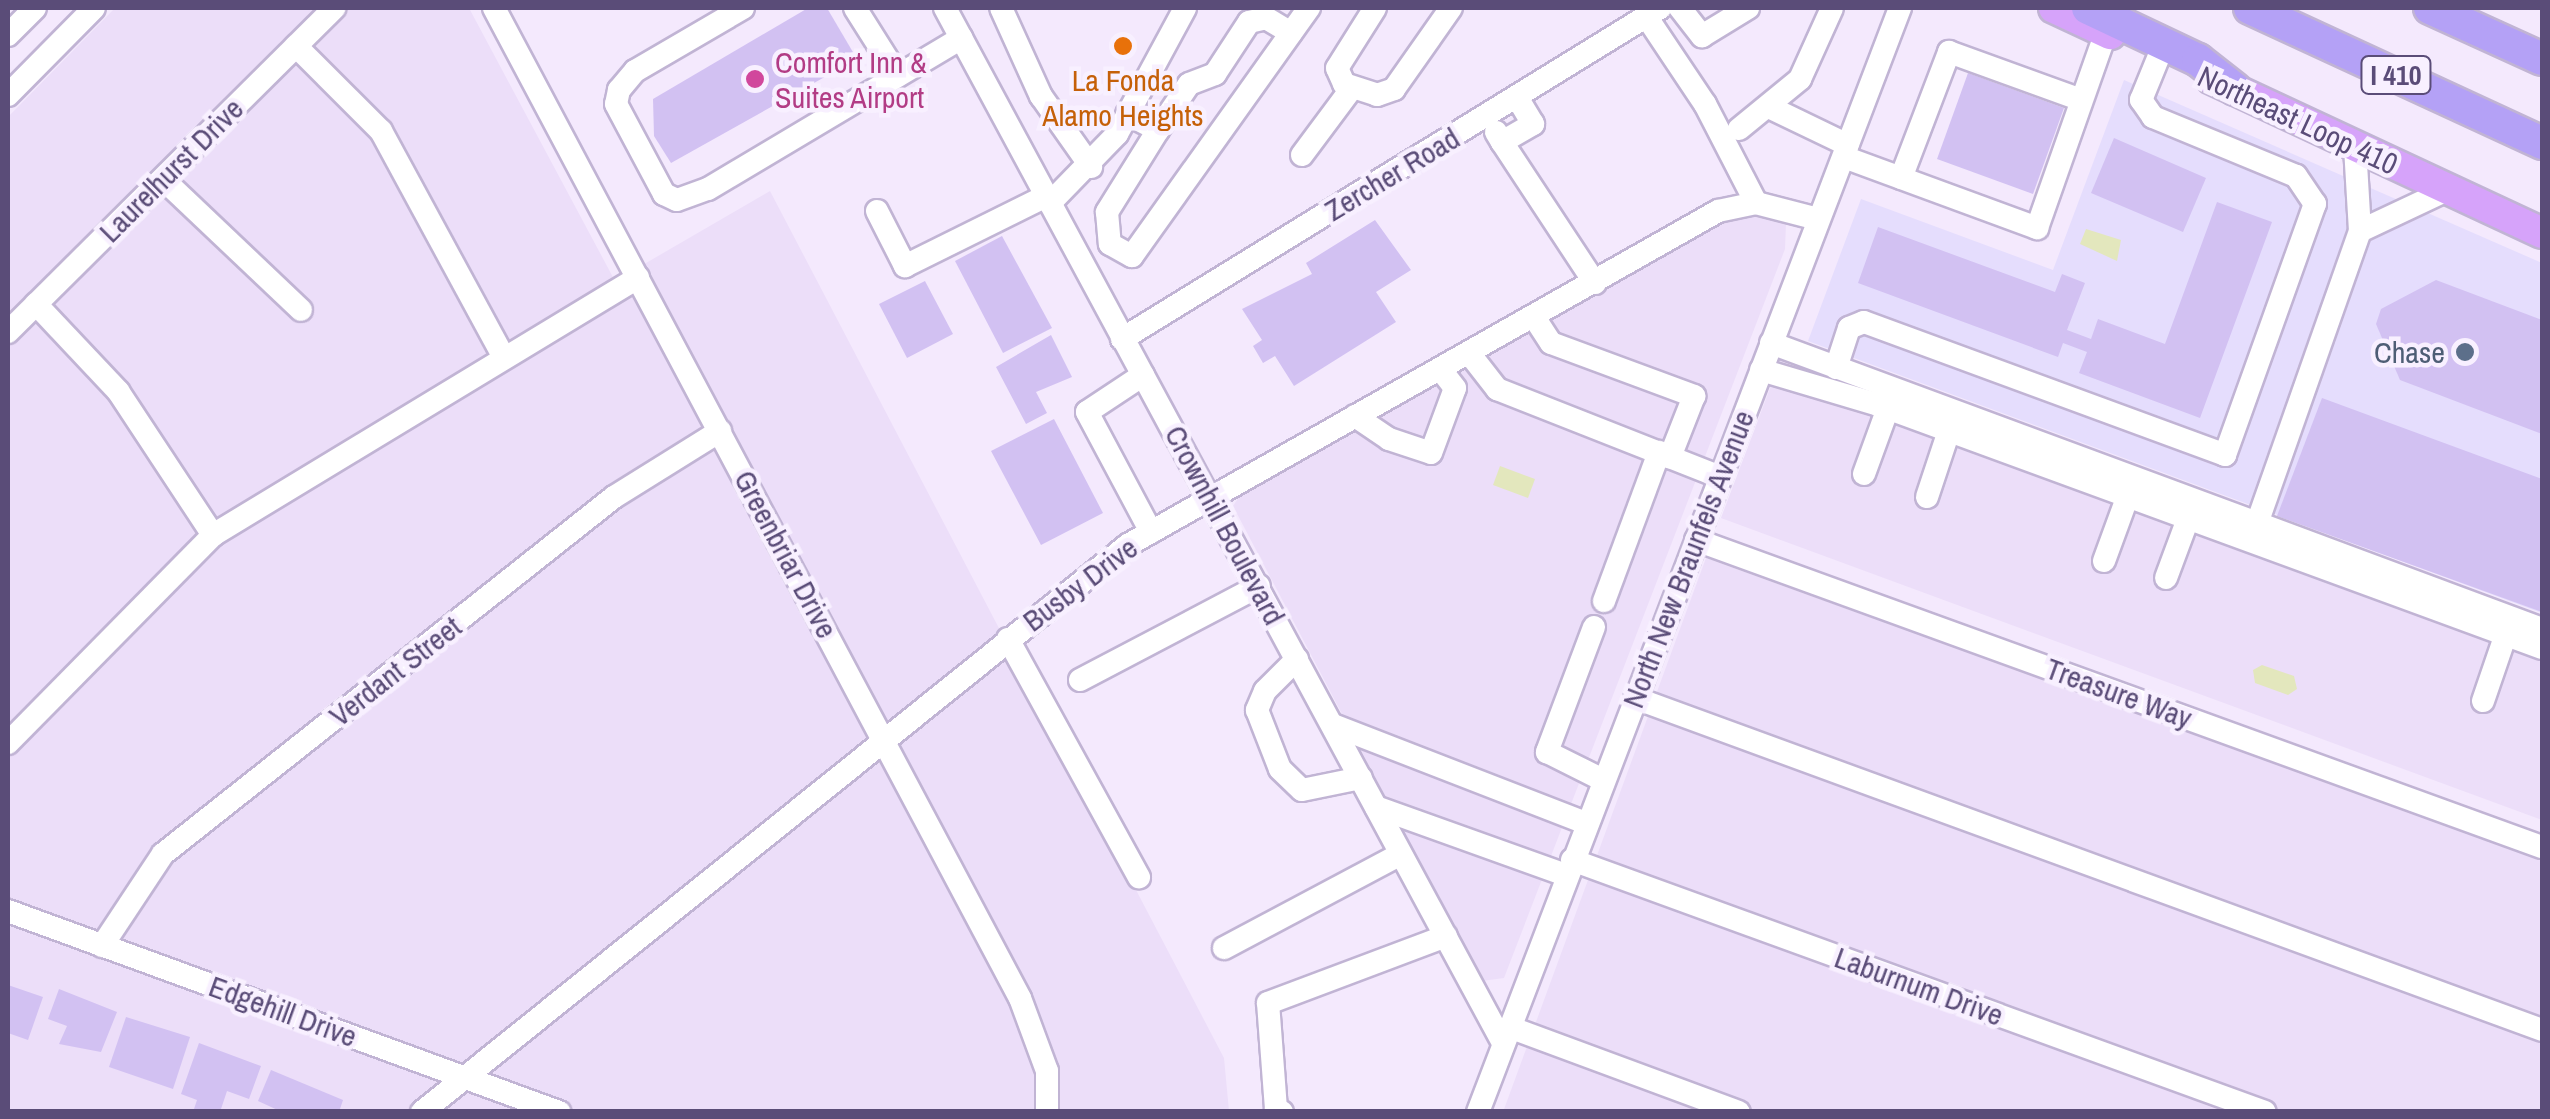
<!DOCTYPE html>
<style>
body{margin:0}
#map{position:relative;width:2550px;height:1119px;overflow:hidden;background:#f4e9fd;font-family:"Archivo Narrow",sans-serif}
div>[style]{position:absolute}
.residential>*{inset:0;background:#ecdef9}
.commercial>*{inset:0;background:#e5ddfd}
.water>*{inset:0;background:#e3e7bd}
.building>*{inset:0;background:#d2c1f2}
.roads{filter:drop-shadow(2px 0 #c1b4d4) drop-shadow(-2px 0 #c1b4d4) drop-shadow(0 2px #c1b4d4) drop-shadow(0 -2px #c1b4d4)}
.minor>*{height:22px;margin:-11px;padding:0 11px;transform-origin:11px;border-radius:11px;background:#fff}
.major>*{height:30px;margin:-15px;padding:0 15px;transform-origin:15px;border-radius:15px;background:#d6a3fa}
.highway>*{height:32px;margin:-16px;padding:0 16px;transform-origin:16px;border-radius:16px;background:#b4a1f6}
.dots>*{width:28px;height:28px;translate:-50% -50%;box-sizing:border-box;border:5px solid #f8f0ff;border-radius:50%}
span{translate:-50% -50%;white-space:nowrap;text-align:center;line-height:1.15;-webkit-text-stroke:9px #f8f0ff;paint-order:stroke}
.shield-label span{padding:2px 8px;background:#f8f0ff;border:2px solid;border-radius:8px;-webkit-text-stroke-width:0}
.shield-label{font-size:28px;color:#5a4c78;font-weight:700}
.hotel-label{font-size:30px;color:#b23c85}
.left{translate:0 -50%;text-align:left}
.food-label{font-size:30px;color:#c56008}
.street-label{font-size:30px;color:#5a4c78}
.service-label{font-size:30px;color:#4e5e75}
.right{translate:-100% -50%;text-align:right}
.frame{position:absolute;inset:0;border:10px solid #5a4c78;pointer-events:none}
</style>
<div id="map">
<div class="residential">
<div style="clip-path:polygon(115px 8px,469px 8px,615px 281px,770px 191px,1224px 1058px,1229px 1111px,8px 1111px,8px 117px)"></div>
<div style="clip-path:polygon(1774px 212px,1786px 223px,1785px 249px,1504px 978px,1482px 981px,1233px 506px,1241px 494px,1695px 232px,1739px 214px)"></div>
<div style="clip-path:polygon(1781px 359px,2542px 641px,2542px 820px,1721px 518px)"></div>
<div style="clip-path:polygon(1706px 558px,2542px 859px,2542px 1111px,1503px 1112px)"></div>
</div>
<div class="commercial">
<div style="clip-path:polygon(2124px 80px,2542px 263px,2542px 613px,1808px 341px,1861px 199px,2053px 270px)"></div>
</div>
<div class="water">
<div style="clip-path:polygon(2086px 229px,2121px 240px,2117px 261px,2080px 244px)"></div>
<div style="clip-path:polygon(1500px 466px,1535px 479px,1528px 498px,1493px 485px)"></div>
<div style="clip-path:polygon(2262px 665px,2294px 676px,2297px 689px,2288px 695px,2255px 683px,2253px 670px)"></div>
</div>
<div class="building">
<div style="clip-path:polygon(808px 8px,827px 8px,857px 59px,671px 163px,654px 136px,653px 99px)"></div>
<div style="clip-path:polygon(1968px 73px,2064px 108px,2033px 194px,1937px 159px)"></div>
<div style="clip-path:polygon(2114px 138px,2206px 178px,2183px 232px,2091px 193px)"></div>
<div style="clip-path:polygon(2217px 202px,2272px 222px,2200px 418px,2079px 373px,2087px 352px,2063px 343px,2058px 357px,1858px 283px,1878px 227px,2055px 292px,2062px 274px,2085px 283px,2067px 330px,2091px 339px,2098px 319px,2165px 344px)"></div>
<div style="clip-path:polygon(1375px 220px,1411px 270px,1376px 292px,1396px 322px,1294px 386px,1275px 356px,1263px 363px,1253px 346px,1262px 340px,1242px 309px,1312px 274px,1306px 263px)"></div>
<div style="clip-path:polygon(1002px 236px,1052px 328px,1003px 353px,955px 261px)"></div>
<div style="clip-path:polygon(2436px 280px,2542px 320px,2542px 434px,2400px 380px,2376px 324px,2381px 309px)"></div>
<div style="clip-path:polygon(925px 281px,953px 334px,907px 358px,879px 304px)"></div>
<div style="clip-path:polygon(1051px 335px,1072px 377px,1036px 392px,1047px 413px,1026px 424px,996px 367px)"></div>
<div style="clip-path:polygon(2322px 398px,2542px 479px,2542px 612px,2277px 516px)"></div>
<div style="clip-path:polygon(1054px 419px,1103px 513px,1041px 545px,991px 451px)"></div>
<div style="clip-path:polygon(8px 985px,43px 997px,28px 1040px,8px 1033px)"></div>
<div style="clip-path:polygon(59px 989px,117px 1012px,101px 1052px,59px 1044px,67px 1026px,48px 1019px)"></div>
<div style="clip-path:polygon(126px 1017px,190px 1037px,173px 1089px,109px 1067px)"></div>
<div style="clip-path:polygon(199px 1043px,261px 1066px,249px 1099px,227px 1091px,220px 1112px,193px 1112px,197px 1100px,181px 1094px)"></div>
<div style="clip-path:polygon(271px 1070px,343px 1100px,339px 1112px,282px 1112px,258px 1101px)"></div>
</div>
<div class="roads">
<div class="minor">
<div style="left:494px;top:8px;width:1121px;rotate:62.02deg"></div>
<div style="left:1020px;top:998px;width:78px;rotate:69.7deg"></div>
<div style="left:1047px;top:1071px;width:41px;rotate:90deg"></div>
<div style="left:743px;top:8px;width:125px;rotate:149.7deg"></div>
<div style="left:635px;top:71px;width:25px;rotate:130deg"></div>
<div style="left:619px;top:90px;width:14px;rotate:102deg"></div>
<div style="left:616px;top:104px;width:102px;rotate:61.9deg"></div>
<div style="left:664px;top:194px;width:14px;rotate:25deg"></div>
<div style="left:677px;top:200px;width:33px;rotate:-20deg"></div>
<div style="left:708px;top:189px;width:295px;rotate:-30.8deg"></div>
<div style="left:855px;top:8px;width:80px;rotate:57.7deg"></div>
<div style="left:945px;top:8px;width:1176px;rotate:61.67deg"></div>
<div style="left:1001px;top:8px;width:97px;rotate:65.6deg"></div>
<div style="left:1041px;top:96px;width:87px;rotate:54.8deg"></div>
<div style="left:1375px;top:8px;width:71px;rotate:122.3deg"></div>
<div style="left:1337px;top:68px;width:17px;rotate:66deg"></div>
<div style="left:1344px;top:84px;width:35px;rotate:18deg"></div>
<div style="left:1377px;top:95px;width:18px;rotate:-19deg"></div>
<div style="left:1394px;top:89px;width:99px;rotate:-54.9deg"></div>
<div style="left:1680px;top:8px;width:36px;rotate:52deg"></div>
<div style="left:1702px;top:36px;width:54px;rotate:-31.3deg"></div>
<div style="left:1646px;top:16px;width:106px;rotate:56.2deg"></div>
<div style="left:1705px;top:104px;width:111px;rotate:62.7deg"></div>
<div style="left:8px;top:35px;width:38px;rotate:-45deg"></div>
<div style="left:296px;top:46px;width:120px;rotate:45deg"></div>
<div style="left:381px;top:131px;width:254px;rotate:61.5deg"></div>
<div style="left:8px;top:95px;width:122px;rotate:-45.3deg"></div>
<div style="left:1771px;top:108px;width:85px;rotate:25.7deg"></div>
<div style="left:1127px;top:114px;width:35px;rotate:27deg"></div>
<div style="left:1158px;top:130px;width:97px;rotate:121.9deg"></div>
<div style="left:1107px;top:212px;width:32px;rotate:85deg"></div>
<div style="left:1110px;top:244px;width:25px;rotate:29deg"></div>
<div style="left:1132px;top:256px;width:305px;rotate:-54.5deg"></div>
<div style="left:1739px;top:129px;width:79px;rotate:-39.3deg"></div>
<div style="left:1800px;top:79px;width:78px;rotate:-65.7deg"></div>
<div style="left:1158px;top:130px;width:55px;rotate:-56deg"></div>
<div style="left:1189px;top:84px;width:28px;rotate:-21deg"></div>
<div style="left:1215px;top:74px;width:62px;rotate:-56.8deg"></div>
<div style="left:1249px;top:22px;width:17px;rotate:-13deg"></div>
<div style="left:1266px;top:18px;width:29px;rotate:31deg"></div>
<div style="left:1496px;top:132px;width:12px;rotate:59deg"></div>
<div style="left:1502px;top:142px;width:36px;rotate:-30deg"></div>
<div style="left:1533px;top:124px;width:31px;rotate:-121deg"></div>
<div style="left:1502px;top:142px;width:169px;rotate:56.6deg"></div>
<div style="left:2355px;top:147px;width:84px;rotate:86.6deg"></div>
<div style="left:2360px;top:231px;width:96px;rotate:-25.2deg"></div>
<div style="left:1302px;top:155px;width:84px;rotate:-53.3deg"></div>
<div style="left:1844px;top:157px;width:206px;rotate:20.2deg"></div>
<div style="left:2037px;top:228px;width:208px;rotate:-70.6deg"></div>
<div style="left:1901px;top:178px;width:135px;rotate:-69.1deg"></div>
<div style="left:1949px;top:52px;width:138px;rotate:19.9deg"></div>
<div style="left:163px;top:179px;width:190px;rotate:43.5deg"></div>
<div style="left:1050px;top:203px;width:96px;rotate:-45.8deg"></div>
<div style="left:1117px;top:134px;width:143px;rotate:-61.6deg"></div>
<div style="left:877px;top:211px;width:62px;rotate:63deg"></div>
<div style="left:905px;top:266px;width:157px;rotate:-26.4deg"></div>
<div style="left:2360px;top:231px;width:310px;rotate:109.4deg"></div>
<div style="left:2257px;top:523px;width:304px;rotate:20.4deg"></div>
<div style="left:36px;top:304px;width:120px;rotate:46.7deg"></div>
<div style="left:118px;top:391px;width:173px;rotate:56.6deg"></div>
<div style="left:213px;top:535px;width:497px;rotate:-31.2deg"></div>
<div style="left:1534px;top:317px;width:31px;rotate:57deg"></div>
<div style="left:1551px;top:343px;width:153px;rotate:20.3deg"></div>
<div style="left:1694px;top:396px;width:66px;rotate:111.5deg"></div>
<div style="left:8px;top:332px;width:460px;rotate:-44.8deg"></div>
<div style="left:1122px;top:339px;width:632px;rotate:-31.6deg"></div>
<div style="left:1771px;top:343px;width:518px;rotate:20.32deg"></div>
<div style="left:1469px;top:353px;width:46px;rotate:52.1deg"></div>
<div style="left:1497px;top:389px;width:240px;rotate:21.5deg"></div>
<div style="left:1836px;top:368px;width:42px;rotate:-72deg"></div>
<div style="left:1849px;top:328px;width:16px;rotate:-22deg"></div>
<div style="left:1864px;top:322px;width:385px;rotate:20.2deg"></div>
<div style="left:2225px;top:455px;width:267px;rotate:-70.3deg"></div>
<div style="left:2315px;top:204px;width:34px;rotate:-124deg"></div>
<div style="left:2296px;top:176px;width:155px;rotate:-157.6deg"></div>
<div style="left:2153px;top:117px;width:21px;rotate:-125deg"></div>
<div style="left:2141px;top:100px;width:48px;rotate:-67.8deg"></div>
<div style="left:1761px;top:370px;width:120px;rotate:16.5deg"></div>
<div style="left:1876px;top:404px;width:709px;rotate:20.12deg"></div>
<div style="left:1143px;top:375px;width:67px;rotate:146.5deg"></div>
<div style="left:1087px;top:412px;width:136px;rotate:61.9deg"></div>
<div style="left:1355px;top:416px;width:41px;rotate:34.1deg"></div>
<div style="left:1389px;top:439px;width:44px;rotate:18.4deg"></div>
<div style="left:1431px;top:453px;width:69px;rotate:-69.7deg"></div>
<div style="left:1455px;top:388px;width:24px;rotate:-128deg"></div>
<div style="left:1864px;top:474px;width:70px;rotate:-70deg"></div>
<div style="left:1927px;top:497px;width:70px;rotate:-71.6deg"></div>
<div style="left:1696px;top:540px;width:900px;rotate:19.95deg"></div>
<div style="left:2104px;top:561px;width:67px;rotate:-69.9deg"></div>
<div style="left:2166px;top:578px;width:63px;rotate:-69.6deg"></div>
<div style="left:1604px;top:601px;width:159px;rotate:-69.7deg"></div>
<div style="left:1594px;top:627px;width:134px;rotate:110.6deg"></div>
<div style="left:1547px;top:752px;width:63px;rotate:26.6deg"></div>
<div style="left:1008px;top:639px;width:272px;rotate:61.2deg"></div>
<div style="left:1297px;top:659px;width:45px;rotate:135deg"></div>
<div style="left:1265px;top:691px;width:21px;rotate:113deg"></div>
<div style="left:1257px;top:710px;width:63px;rotate:68.7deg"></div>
<div style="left:1280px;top:769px;width:30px;rotate:44deg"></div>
<div style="left:1302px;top:790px;width:60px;rotate:-11.5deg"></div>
<div style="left:1080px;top:680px;width:202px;rotate:-27.7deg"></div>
<div style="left:1635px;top:698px;width:966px;rotate:20.1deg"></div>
<div style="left:2483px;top:701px;width:71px;rotate:-71.1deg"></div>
<div style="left:1333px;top:725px;width:271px;rotate:21.2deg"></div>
<div style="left:8px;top:743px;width:292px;rotate:-45.4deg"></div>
<div style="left:1376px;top:807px;width:202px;rotate:19.7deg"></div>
<div style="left:1572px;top:860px;width:737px;rotate:19.98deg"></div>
<div style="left:8px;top:911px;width:587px;rotate:20.04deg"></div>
<div style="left:102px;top:946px;width:110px;rotate:-56.5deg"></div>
<div style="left:163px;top:854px;width:575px;rotate:-38.36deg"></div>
<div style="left:614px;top:497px;width:125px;rotate:-31.9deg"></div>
<div style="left:1224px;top:948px;width:200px;rotate:-28deg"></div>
<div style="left:1509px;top:1027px;width:245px;rotate:20.3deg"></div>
<div style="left:422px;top:1112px;width:905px;rotate:-38.77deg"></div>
<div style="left:1128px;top:545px;width:678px;rotate:-29.51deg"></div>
<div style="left:1718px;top:211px;width:39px;rotate:-12deg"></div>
<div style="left:1756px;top:203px;width:64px;rotate:14.5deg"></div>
<div style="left:1282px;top:1112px;width:7px;rotate:-153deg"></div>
<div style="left:1276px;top:1109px;width:106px;rotate:-94.3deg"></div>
<div style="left:1268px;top:1003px;width:190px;rotate:-20.6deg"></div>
<div style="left:1478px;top:1112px;width:1182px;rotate:-69.08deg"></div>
</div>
<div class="major">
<div style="left:2054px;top:8px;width:62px;rotate:24.9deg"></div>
<div style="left:2212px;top:79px;width:364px;rotate:25deg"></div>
</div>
<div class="highway">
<div style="left:2088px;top:8px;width:122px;rotate:25.3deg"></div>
<div style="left:2198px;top:60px;width:47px;rotate:38.1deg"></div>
<div style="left:2250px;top:8px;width:322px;rotate:24.8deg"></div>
<div style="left:2430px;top:8px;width:123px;rotate:24.5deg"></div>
</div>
</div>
<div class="dots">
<div style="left:1123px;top:46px;background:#e8710a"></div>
<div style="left:755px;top:79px;background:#d1479c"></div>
<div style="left:2465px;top:352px;background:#5c6f8a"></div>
</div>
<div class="shield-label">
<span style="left:2396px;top:75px">I 410</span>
</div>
<div class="hotel-label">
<span class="left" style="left:775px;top:79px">Comfort Inn &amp;<br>Suites Airport</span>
</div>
<div class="food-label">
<span style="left:1123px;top:97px">La Fonda<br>Alamo Heights</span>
</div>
<div class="street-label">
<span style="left:2298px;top:120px;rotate:25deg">Northeast Loop 410</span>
<span style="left:171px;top:170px;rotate:-45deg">Laurelhurst Drive</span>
<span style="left:1392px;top:174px;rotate:-31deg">Zercher Road</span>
<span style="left:1225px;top:525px;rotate:62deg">Crownhill Boulevard</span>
<span style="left:786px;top:554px;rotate:62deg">Greenbriar Drive</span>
<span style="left:1688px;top:559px;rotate:-69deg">North New Braunfels Avenue</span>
<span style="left:1080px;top:584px;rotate:-37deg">Busby Drive</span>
<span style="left:395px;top:671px;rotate:-38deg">Verdant Street</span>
<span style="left:2119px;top:693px;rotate:20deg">Treasure Way</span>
<span style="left:1919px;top:986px;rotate:20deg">Laburnum Drive</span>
<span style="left:283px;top:1011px;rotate:20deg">Edgehill Drive</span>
</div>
<div class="service-label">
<span class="right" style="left:2445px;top:352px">Chase</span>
</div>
<div class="frame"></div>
</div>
